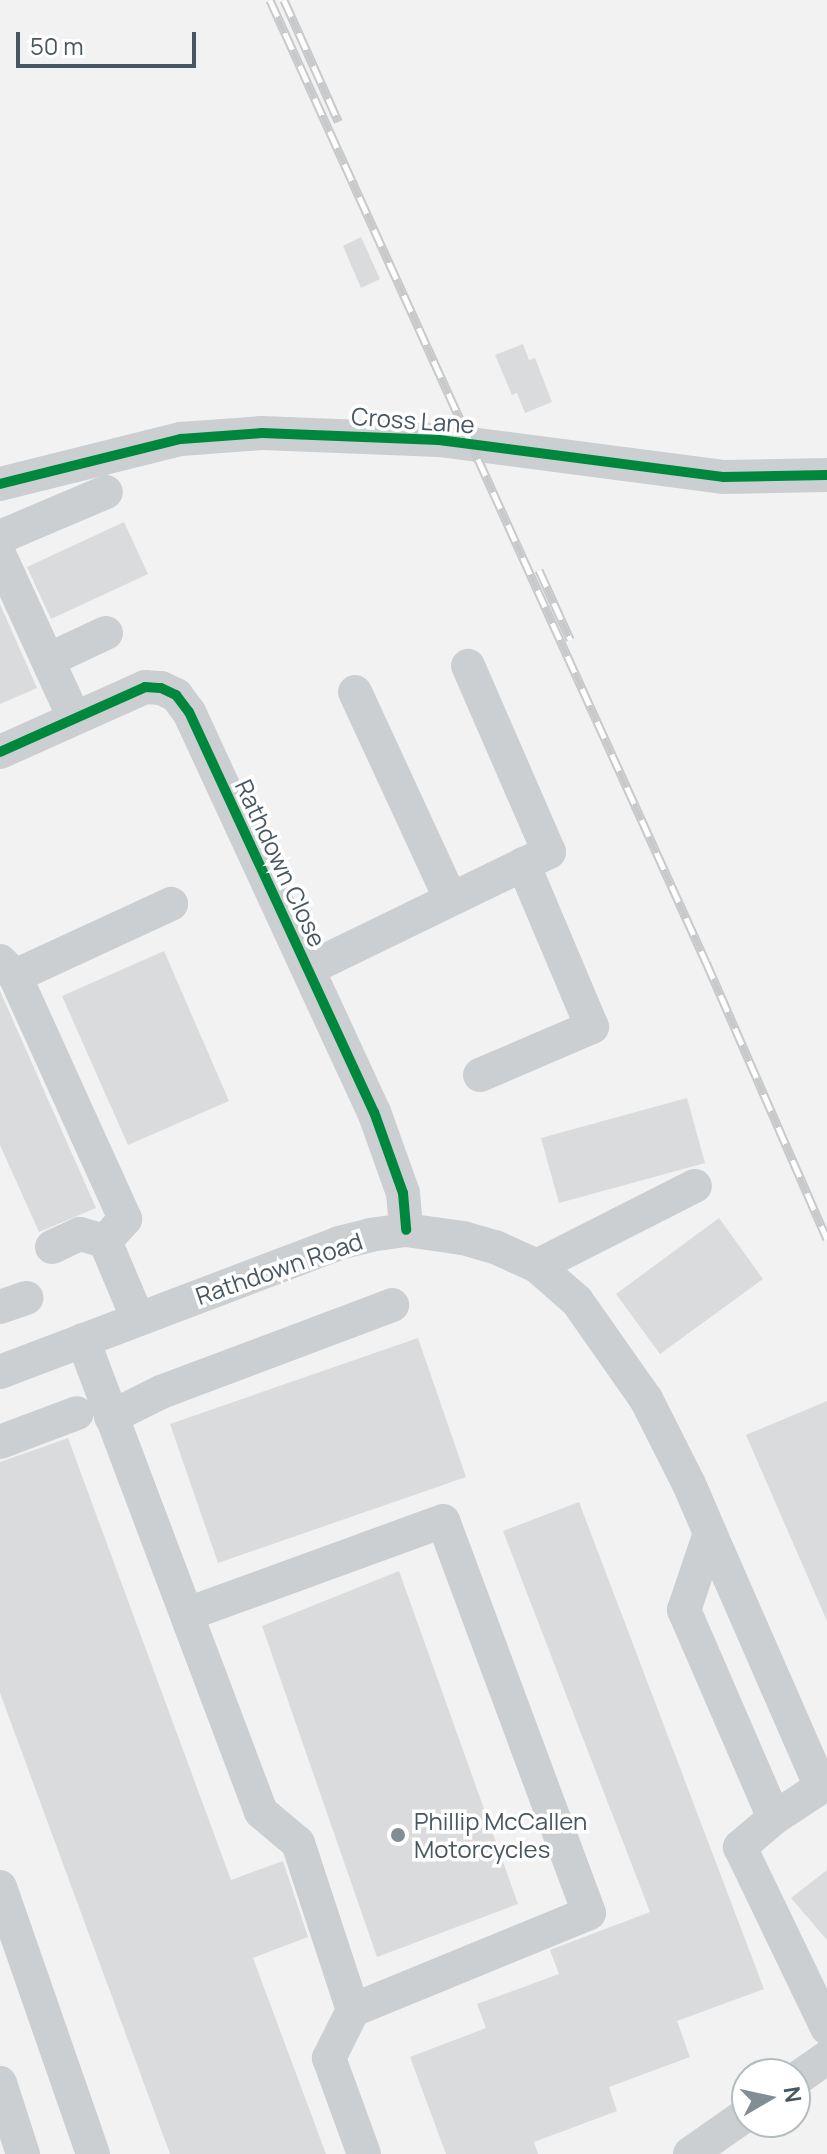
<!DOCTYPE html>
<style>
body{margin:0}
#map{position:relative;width:827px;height:2154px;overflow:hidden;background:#f3f2f2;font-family:Manrope,sans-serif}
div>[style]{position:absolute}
.building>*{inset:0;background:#dadbdc}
.minor>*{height:34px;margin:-17px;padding:0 17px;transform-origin:17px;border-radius:17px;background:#cbcfd2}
.rail>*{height:9px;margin-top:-4.5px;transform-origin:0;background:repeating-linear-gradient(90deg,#fff 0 18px,#c7c9cb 0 36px);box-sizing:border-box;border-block:2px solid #c7c9cb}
.cycleway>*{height:10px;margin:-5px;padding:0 5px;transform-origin:5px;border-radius:5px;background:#00873e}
.dots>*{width:22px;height:22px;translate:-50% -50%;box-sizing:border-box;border:4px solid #fff;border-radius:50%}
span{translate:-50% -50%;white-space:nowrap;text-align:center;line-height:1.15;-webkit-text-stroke:7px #fff;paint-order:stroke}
.street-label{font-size:24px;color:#475761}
.poi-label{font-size:24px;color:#475761}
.left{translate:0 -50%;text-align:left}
.north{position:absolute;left:731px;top:2058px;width:80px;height:80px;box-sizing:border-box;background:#fff;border:2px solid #b5bcc0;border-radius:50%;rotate:81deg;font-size:22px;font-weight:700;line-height:32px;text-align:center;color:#475761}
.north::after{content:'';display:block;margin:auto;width:28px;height:36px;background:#838d94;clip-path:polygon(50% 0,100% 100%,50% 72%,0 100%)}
.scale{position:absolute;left:16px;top:32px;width:180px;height:36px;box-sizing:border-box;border:4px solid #475761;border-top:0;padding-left:10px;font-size:24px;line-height:28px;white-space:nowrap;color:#475761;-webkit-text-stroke:6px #fff;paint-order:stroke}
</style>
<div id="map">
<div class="building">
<div style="clip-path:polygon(361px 237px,380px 279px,361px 288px,343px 246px)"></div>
<div style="clip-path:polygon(523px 344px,529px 360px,535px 358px,552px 402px,525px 413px,517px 393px,512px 395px,495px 355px)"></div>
<div style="clip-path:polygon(124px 522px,148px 574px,51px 619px,27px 567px)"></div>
<div style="clip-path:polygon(0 604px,37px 688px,0 704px)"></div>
<div style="clip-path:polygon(164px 951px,229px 1101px,128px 1145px,62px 996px)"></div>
<div style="clip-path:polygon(0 991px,96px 1208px,39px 1232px,0 1145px)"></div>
<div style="clip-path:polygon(687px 1098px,705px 1163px,559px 1203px,541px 1138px)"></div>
<div style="clip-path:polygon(719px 1218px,763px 1279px,660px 1354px,616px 1294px)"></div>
<div style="clip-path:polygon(418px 1338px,466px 1477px,218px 1563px,170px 1424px)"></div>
<div style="clip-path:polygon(827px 1401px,827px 1621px,746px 1435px)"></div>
<div style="clip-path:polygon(68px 1438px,231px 1880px,283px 1861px,308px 1937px,253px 1958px,326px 2154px,170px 2154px,0 1693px,0 1462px)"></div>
<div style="clip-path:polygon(579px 1502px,764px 1989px,677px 2021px,690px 2057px,609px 2087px,617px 2111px,534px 2142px,538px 2154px,446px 2154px,410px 2057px,486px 2028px,477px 2004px,559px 1974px,550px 1950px,650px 1912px,503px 1531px)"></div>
<div style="clip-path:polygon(399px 1571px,518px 1904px,377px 1957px,262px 1626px)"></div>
<div style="clip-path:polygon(827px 1870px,827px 1940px,791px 1898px)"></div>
</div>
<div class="minor">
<div style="left:0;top:484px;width:187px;rotate:-14deg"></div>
<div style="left:181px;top:439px;width:81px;rotate:-4.2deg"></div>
<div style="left:262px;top:433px;width:177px;rotate:2.3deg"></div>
<div style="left:439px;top:440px;width:286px;rotate:7.4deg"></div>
<div style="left:723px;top:477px;width:104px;rotate:-1.1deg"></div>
<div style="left:0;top:537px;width:115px;rotate:-23deg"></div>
<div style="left:0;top:556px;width:178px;rotate:65.4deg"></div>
<div style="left:48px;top:660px;width:64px;rotate:-25deg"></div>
<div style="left:355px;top:692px;width:227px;rotate:65.2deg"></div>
<div style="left:0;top:752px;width:159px;rotate:-24.1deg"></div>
<div style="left:145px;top:687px;width:16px;rotate:4deg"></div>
<div style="left:161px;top:688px;width:17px;rotate:25deg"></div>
<div style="left:176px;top:695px;width:21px;rotate:53deg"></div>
<div style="left:189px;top:712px;width:441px;rotate:65.2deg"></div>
<div style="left:374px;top:1112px;width:86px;rotate:70.3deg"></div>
<div style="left:403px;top:1193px;width:37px;rotate:85deg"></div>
<div style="left:0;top:961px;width:21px;rotate:45deg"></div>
<div style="left:15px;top:976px;width:267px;rotate:65.6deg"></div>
<div style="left:125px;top:1219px;width:30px;rotate:132deg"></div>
<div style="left:105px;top:1241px;width:85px;rotate:67.1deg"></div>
<div style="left:308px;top:969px;width:268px;rotate:-25.9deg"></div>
<div style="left:549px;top:852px;width:203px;rotate:-113.5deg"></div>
<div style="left:15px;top:976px;width:172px;rotate:-24.8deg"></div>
<div style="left:480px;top:1075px;width:122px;rotate:-23.2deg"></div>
<div style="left:592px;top:1027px;width:177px;rotate:-112.9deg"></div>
<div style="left:52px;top:1247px;width:31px;rotate:-25deg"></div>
<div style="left:80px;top:1234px;width:26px;rotate:16deg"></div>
<div style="left:537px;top:1266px;width:177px;rotate:-26.9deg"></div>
<div style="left:0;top:1307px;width:28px;rotate:-19deg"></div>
<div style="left:83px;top:1340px;width:504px;rotate:69.34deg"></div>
<div style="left:261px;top:1812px;width:48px;rotate:40deg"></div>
<div style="left:298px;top:1843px;width:176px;rotate:71.8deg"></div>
<div style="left:353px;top:2010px;width:255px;rotate:-22.3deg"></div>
<div style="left:589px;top:1913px;width:418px;rotate:-110.4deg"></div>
<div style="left:443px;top:1521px;width:272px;rotate:160deg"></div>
<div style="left:0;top:1372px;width:363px;rotate:-20.8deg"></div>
<div style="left:339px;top:1243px;width:32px;rotate:-14deg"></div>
<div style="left:370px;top:1235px;width:36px;rotate:-8deg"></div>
<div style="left:406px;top:1230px;width:58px;rotate:8deg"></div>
<div style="left:463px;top:1238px;width:33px;rotate:16deg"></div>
<div style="left:495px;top:1247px;width:46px;rotate:24.3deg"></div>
<div style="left:537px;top:1266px;width:53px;rotate:41.2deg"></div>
<div style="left:577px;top:1301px;width:120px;rotate:54.9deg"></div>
<div style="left:646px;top:1399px;width:95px;rotate:63.2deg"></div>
<div style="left:689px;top:1484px;width:53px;rotate:66.8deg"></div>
<div style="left:710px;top:1533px;width:277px;rotate:66.4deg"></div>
<div style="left:821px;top:1787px;width:56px;rotate:146.6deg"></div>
<div style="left:774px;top:1818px;width:227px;rotate:-113.4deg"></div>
<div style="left:684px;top:1610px;width:81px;rotate:-71.3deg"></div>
<div style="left:111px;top:1417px;width:56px;rotate:-26.6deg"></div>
<div style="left:161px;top:1392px;width:247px;rotate:-20.6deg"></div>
<div style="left:0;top:1442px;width:82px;rotate:-20.6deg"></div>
<div style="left:774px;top:1818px;width:45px;rotate:139.5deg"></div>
<div style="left:740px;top:1847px;width:201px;rotate:64.3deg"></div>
<div style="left:0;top:1887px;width:283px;rotate:70.8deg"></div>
<div style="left:353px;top:2010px;width:54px;rotate:116.6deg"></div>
<div style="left:329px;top:2058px;width:102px;rotate:70deg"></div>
<div style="left:795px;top:2080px;width:39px;rotate:-35deg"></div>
<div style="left:0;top:2083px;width:75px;rotate:72.1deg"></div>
<div style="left:690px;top:2154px;width:70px;rotate:-35.1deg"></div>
</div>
<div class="rail">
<div style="left:270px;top:0;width:1056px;rotate:65.62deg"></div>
<div style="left:706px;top:962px;width:302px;rotate:66.4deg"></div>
<div style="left:284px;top:0;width:133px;rotate:65.9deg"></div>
<div style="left:539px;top:570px;width:76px;rotate:65.8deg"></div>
</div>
<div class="cycleway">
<div style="left:0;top:484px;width:187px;rotate:-14deg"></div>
<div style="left:181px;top:439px;width:81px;rotate:-4.2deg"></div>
<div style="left:262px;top:433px;width:177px;rotate:2.3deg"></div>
<div style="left:439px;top:440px;width:286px;rotate:7.4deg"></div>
<div style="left:723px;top:477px;width:104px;rotate:-1.1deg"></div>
<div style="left:0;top:752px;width:159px;rotate:-24.1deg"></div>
<div style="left:145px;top:687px;width:16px;rotate:4deg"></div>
<div style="left:161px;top:688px;width:17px;rotate:25deg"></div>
<div style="left:176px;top:695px;width:21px;rotate:53deg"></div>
<div style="left:189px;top:712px;width:441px;rotate:65.2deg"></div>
<div style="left:374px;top:1112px;width:86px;rotate:70.3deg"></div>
<div style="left:403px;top:1193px;width:37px;rotate:85deg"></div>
</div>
<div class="dots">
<div style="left:398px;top:1835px;background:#838d94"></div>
</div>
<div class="street-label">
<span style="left:413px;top:420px;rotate:4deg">Cross Lane</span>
<span style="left:281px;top:863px;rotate:65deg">Rathdown Close</span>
<span style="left:279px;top:1268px;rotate:-19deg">Rathdown Road</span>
</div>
<div class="poi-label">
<span class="left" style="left:414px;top:1835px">Phillip McCallen<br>Motorcycles</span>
</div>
<div class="north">N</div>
<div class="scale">50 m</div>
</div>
